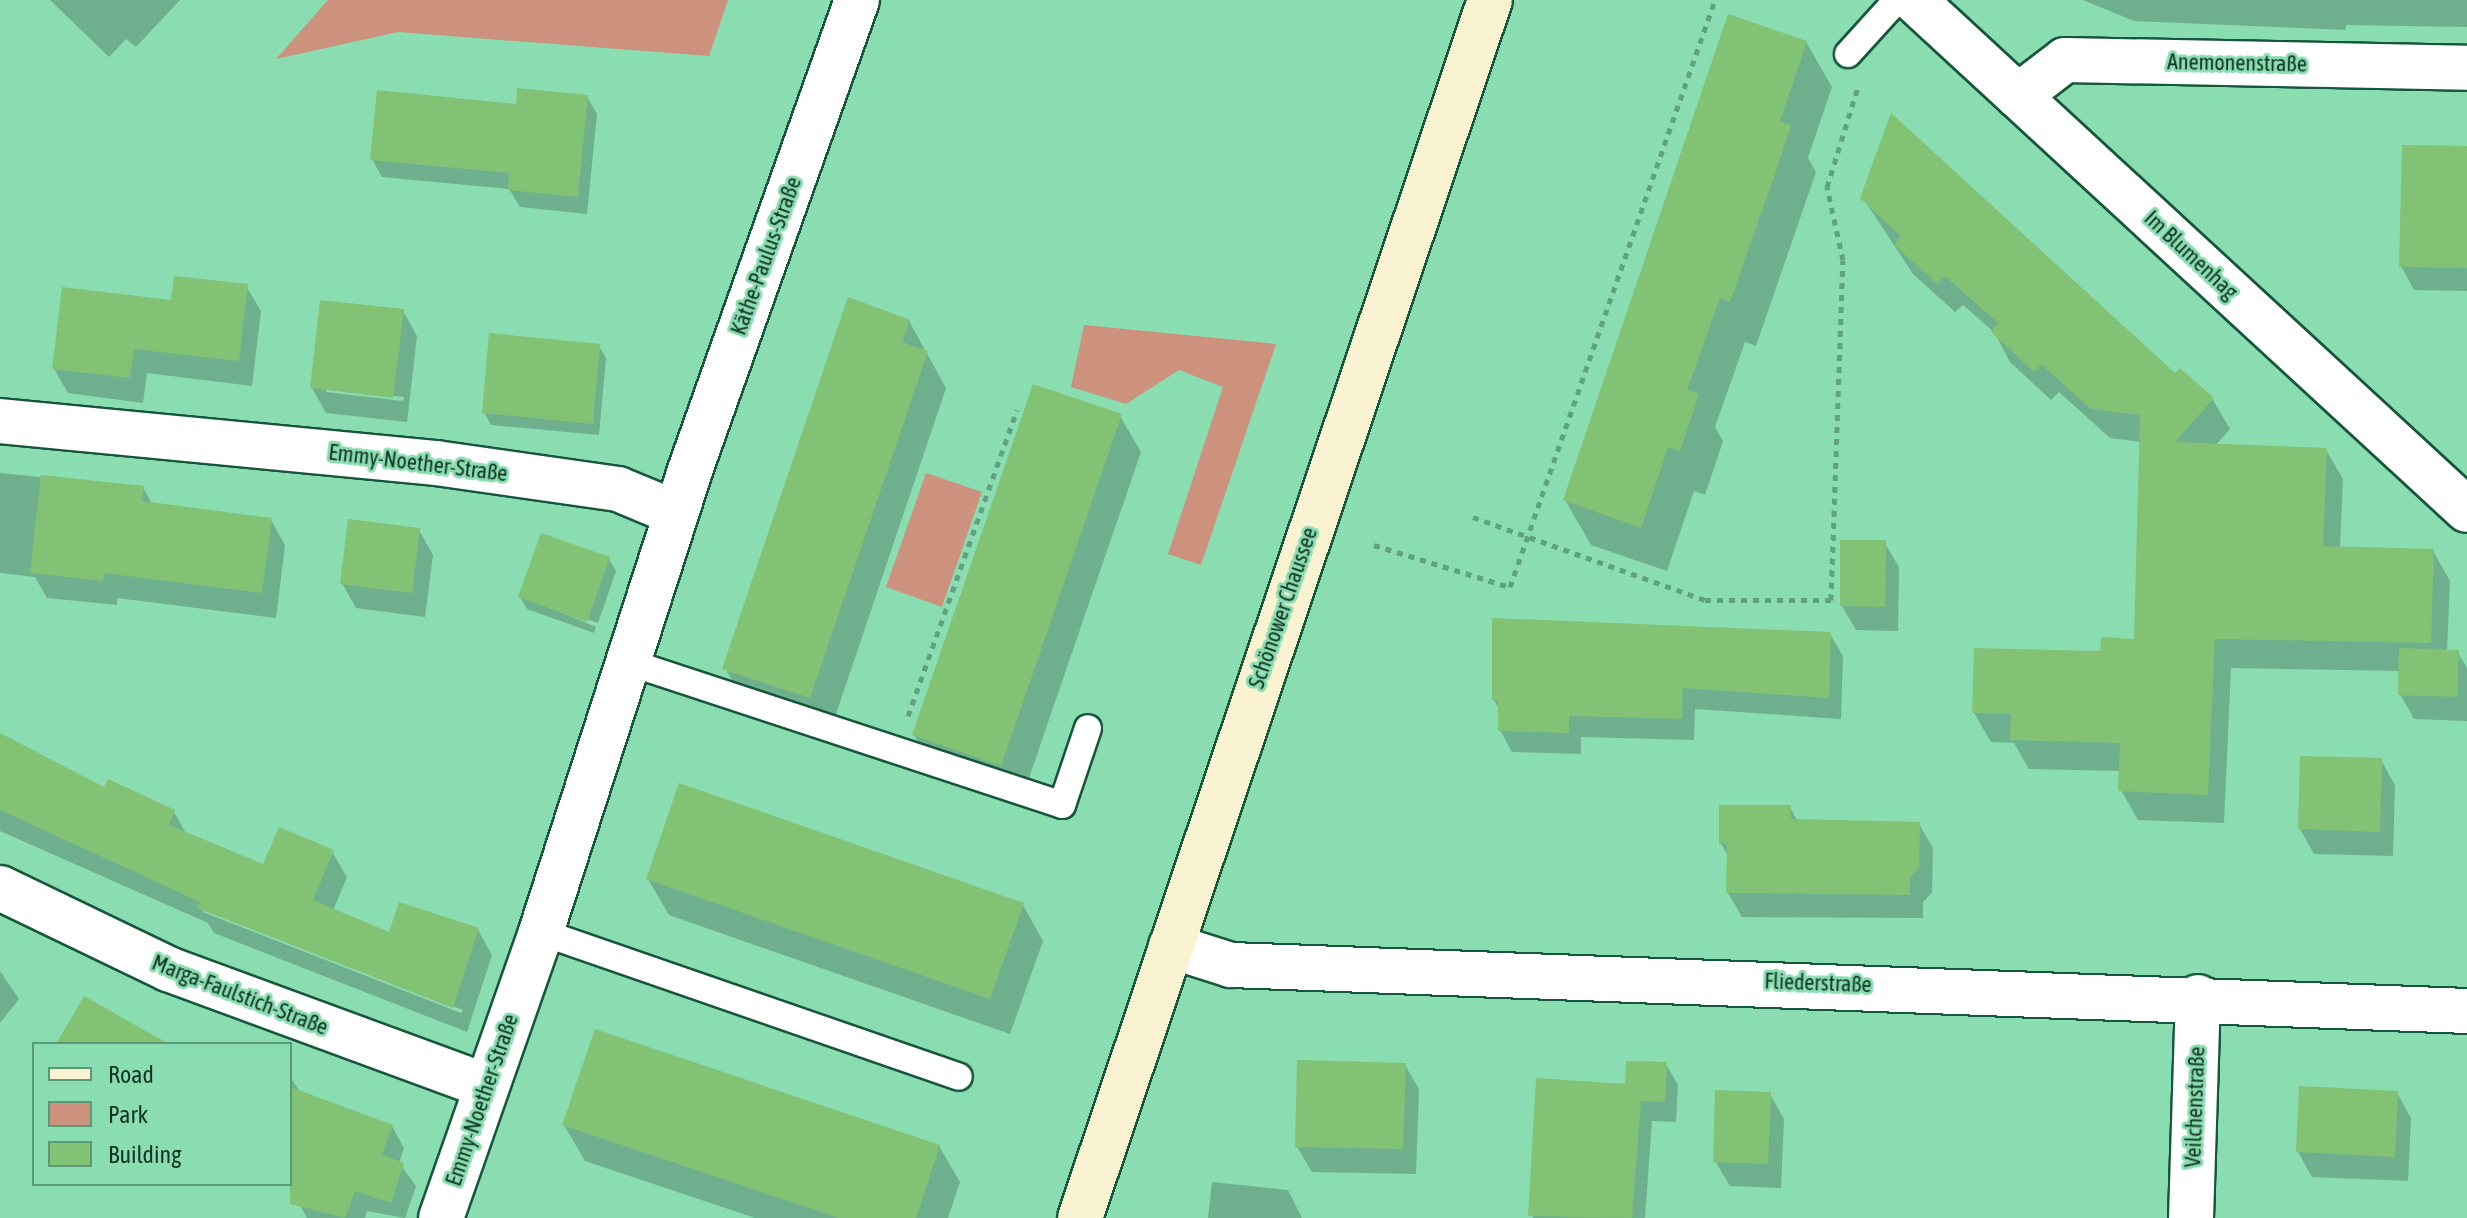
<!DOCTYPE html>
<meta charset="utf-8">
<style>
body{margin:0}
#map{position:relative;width:2467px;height:1218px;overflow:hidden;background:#8adcb1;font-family:"Asap Condensed",sans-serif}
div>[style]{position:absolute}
.green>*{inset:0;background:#cc927e}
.shadow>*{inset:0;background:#0003}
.building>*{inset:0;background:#82c275}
.path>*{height:5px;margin-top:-2.5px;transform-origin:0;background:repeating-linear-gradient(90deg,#60a280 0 6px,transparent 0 12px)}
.roads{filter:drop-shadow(2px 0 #16573b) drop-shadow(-2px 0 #16573b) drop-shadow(0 2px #16573b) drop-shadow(0 -2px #16573b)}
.lane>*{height:26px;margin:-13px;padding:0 13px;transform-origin:13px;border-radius:13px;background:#fff}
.street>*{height:44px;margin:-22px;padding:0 22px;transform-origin:22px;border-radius:22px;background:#fff}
.secondary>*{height:44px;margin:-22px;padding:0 22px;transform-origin:22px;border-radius:22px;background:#f9f3d1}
span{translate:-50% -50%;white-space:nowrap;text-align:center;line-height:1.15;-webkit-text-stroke:6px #8adcb1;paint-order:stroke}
.street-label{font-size:22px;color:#113423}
.legend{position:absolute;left:32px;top:1042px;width:260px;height:144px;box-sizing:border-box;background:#8adcb1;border:2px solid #5a9978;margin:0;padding:10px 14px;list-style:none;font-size:24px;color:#113423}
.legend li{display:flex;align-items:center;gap:16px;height:40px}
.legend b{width:40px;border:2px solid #5a9978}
</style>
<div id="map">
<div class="green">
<div style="clip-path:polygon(328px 0,728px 0,709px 56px,398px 32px,276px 59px)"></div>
<div style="clip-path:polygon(1084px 325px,1276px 344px,1201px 565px,1168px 554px,1223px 387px,1179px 370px,1126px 404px,1071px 387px)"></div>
<div style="clip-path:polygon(926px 473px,982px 492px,942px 607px,886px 587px)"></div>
</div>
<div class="shadow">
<div style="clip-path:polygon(50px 0,180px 0,136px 47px,126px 39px,109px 57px)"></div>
<div style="clip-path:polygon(2467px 0,2467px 27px,2346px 25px,2346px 30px,2134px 21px,2083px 0)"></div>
<div style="clip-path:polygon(1806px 42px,1832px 87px,1808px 158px,1816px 172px,1756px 346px,1745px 342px,1715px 427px,1723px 441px,1705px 495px,1694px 491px,1667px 571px,1591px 545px,1565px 500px)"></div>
<div style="clip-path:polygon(587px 97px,597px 114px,587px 214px,520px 207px,509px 189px,382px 177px,372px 159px,518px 106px)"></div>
<div style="clip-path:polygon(2467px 149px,2467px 291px,2414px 290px,2401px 266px)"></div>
<div style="clip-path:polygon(1863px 198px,2175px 376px,2181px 370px,2213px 400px,2230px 429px,2215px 446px,2326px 450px,2343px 479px,2340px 549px,2433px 551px,2450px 581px,2447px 651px,2457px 651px,2467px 668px,2467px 721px,2414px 719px,2400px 694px,2401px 671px,2231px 668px,2224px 823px,2138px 820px,2121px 790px,2121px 771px,2029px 769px,2014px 743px,1991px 742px,1974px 713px,2136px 641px,2141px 442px,2110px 438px,2059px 392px,2051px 400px,2010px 362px,1994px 332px,1963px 305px,1955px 312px,1913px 274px)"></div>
<div style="clip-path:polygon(246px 286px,261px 311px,252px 386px,147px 373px,143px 403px,68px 393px,54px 369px,173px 302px)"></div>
<div style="clip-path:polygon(evenodd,403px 311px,417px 336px,407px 422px,326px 413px,312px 388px,403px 311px,326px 388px,404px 397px,403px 401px,326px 392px,326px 388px)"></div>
<div style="clip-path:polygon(909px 321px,946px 388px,830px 732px,745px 703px,725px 668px)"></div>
<div style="clip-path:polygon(599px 346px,606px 358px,599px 435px,491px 425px,484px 412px)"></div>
<div style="clip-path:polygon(1120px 416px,1141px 452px,1021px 801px,935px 771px,914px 735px)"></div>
<div style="clip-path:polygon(0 473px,143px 487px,152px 504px,271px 520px,285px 545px,276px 618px,117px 598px,117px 605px,47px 598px,35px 577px,0 573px)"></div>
<div style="clip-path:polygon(419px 530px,433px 555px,425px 617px,356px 608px,342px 583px)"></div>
<div style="clip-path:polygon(1884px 542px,1899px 567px,1898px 631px,1856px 630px,1842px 606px)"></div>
<div style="clip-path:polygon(609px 559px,616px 571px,598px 623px,527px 598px,596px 627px,594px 633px,527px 609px,520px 597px)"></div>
<div style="clip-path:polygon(1830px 634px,1843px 656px,1841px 719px,1695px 709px,1694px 740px,1581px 737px,1581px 754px,1512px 752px,1500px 730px,1500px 711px,1494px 700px)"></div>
<div style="clip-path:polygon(evenodd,0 735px,105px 790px,174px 812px,187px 835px,265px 867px,332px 852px,347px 877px,333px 911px,390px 935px,478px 930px,492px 955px,467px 1032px,214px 933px,208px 923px,0 831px,0 735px,203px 908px,463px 1010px,461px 1013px,203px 912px,203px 908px)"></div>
<div style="clip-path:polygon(2381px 760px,2395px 785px,2393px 856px,2314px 854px,2300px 829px)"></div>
<div style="clip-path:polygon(1790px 807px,1798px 822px,1919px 824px,1933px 848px,1932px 893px,1923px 902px,1923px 918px,1742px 917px,1728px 893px,1729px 858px,1721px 843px)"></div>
<div style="clip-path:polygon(648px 879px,1023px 905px,1043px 941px,1010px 1034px,669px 915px)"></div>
<div style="clip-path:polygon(0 971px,19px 999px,0 1023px)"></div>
<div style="clip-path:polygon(1666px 1064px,1678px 1085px,1676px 1122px,1652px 1121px,1645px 1218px,1532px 1218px)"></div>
<div style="clip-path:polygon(1405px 1065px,1419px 1089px,1416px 1174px,1312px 1172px,1297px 1147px)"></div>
<div style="clip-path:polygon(290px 1077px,301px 1093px,392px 1126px,404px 1148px,399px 1163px,416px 1186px,405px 1218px,367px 1211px,365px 1218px,307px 1218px,301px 1207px,306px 1193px,284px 1184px,290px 1184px)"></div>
<div style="clip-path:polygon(2397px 1093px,2411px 1118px,2408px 1181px,2312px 1177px,2298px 1152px)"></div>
<div style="clip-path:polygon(1770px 1094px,1784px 1119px,1781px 1188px,1730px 1186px,1715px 1161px)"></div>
<div style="clip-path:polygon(564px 1125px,939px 1146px,960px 1182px,948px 1218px,755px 1218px,585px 1161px)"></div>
<div style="clip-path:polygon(1212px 1182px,1288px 1190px,1302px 1218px,1208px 1218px)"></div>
</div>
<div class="building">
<div style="clip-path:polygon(1728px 14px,1807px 41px,1780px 121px,1791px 125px,1776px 171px,1730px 302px,1720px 298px,1687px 390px,1699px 394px,1680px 451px,1668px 447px,1641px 528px,1563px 500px)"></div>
<div style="clip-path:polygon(517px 88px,588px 95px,578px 197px,508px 190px,509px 173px,370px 160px,377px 90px,516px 104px)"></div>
<div style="clip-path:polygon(1891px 113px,2175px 373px,2180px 368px,2214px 398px,2175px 442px,2327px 448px,2323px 546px,2434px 549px,2431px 643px,2215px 639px,2208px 795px,2118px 791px,2120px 743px,2010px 740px,2011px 714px,1972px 713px,1974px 648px,2100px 651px,2101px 637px,2134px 639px,2140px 415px,2091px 409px,2041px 364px,2034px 372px,1991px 332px,1998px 323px,1945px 276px,1937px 284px,1894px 245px,1901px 236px,1860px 198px)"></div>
<div style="clip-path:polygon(2402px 145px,2467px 146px,2467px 268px,2399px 267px)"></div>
<div style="clip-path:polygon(174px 276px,248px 284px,239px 361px,134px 349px,130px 378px,52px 369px,62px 287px,171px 300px)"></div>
<div style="clip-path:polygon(848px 297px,910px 320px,902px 342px,928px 351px,810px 698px,722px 669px)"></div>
<div style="clip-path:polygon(320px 300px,404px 309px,393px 398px,310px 388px)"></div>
<div style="clip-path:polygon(489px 333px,600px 344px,593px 424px,482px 413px)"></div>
<div style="clip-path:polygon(1033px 384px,1122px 414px,1001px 766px,912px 735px)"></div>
<div style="clip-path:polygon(41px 475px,144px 486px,142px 501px,272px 518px,262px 593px,104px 573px,103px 581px,30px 573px)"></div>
<div style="clip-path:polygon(348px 519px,420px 528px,412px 593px,340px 584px)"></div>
<div style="clip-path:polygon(541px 533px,610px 557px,587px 622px,518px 597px)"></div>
<div style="clip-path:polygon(1840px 540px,1886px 540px,1885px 607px,1840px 606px)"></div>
<div style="clip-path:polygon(1492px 618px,1831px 632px,1829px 698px,1683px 688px,1682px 719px,1569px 716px,1569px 733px,1498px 731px,1498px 701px,1492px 700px)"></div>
<div style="clip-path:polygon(2399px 648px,2459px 650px,2457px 697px,2398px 695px)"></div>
<div style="clip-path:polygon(0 733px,104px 787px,108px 779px,175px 810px,169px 825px,263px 864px,279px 827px,334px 850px,313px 900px,389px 932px,399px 902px,479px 928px,453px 1008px,197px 908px,200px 902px,0 810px)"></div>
<div style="clip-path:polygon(2300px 756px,2382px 758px,2380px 832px,2298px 829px)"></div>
<div style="clip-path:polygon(679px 783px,1024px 903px,990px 999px,646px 879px)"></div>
<div style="clip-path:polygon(1719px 805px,1791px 805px,1791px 819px,1920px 822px,1919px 868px,1910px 878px,1910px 895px,1726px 893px,1727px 844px,1719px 844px)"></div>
<div style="clip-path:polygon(84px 996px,169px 1044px,56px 1044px)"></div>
<div style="clip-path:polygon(595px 1029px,940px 1145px,916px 1218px,839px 1218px,562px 1125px)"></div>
<div style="clip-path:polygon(1297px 1060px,1406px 1063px,1403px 1149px,1295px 1147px)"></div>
<div style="clip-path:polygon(1626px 1061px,1667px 1062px,1665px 1102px,1641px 1101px,1632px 1218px,1528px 1216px,1536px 1078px,1625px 1084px)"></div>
<div style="clip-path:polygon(2299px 1086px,2398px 1091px,2395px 1157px,2296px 1152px)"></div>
<div style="clip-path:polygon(290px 1087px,393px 1125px,382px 1155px,404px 1163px,391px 1203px,355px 1191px,345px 1218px,290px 1204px)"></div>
<div style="clip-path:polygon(1715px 1090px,1771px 1092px,1768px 1164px,1713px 1162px)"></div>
</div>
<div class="path">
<div style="left:1473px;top:517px;width:246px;rotate:19.7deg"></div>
<div style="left:1705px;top:600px;width:126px"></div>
<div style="left:1831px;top:600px;width:340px;rotate:-88deg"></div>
<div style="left:1843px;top:260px;width:75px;rotate:-102.4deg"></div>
<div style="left:1827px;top:187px;width:102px;rotate:-72.8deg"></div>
<div style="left:1374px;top:545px;width:142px;rotate:17.2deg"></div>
<div style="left:1510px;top:587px;width:622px;rotate:-70.75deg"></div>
<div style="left:908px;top:716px;width:325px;rotate:-70.4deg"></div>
</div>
<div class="roads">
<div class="lane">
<div style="left:1848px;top:54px;width:73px;rotate:-47.8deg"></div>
<div style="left:631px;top:663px;width:454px;rotate:18.2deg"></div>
<div style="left:1062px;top:805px;width:81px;rotate:-71.3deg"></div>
<div style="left:541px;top:932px;width:442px;rotate:19.1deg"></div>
</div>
<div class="street">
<div style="left:1914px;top:0;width:752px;rotate:42.68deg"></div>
<div style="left:2018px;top:96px;width:59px;rotate:-37.5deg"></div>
<div style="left:2065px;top:60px;width:402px;rotate:1.1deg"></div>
<div style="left:0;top:421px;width:438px;rotate:5.5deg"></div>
<div style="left:436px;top:463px;width:184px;rotate:8.1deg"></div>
<div style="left:618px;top:489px;width:63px;rotate:22.5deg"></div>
<div style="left:0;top:888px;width:187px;rotate:25.7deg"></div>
<div style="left:168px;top:969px;width:339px;rotate:20.2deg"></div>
<div style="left:1171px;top:946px;width:63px;rotate:17.6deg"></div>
<div style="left:1231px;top:965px;width:1237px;rotate:2.13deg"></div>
<div style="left:441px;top:1218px;width:303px;rotate:-70.7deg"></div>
<div style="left:541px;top:932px;width:479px;rotate:-72.1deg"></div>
<div style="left:688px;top:476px;width:505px;rotate:-70.45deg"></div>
<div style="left:2191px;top:1218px;width:221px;rotate:-88.2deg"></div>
</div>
<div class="secondary">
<div style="left:1080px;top:1218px;width:1285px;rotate:-71.4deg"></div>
</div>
</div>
<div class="street-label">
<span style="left:2237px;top:63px;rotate:1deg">Anemonenstraße</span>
<span style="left:2191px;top:255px;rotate:43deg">Im Blumenhag</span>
<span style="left:766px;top:256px;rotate:-70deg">Käthe-Paulus-Straße</span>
<span style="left:418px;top:463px;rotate:7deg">Emmy-Noether-Straße</span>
<span style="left:1283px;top:608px;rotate:-71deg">Schönower Chaussee</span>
<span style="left:1818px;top:983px;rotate:2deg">Fliederstraße</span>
<span style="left:240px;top:995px;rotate:21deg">Marga-Faulstich-Straße</span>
<span style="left:482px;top:1100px;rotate:-71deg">Emmy-Noether-Straße</span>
<span style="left:2195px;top:1107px;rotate:-88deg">Veilchenstraße</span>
</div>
<ul class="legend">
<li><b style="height:10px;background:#f9f3d1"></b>Road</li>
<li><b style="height:22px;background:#cc927e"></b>Park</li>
<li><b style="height:22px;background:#82c275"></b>Building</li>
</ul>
</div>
